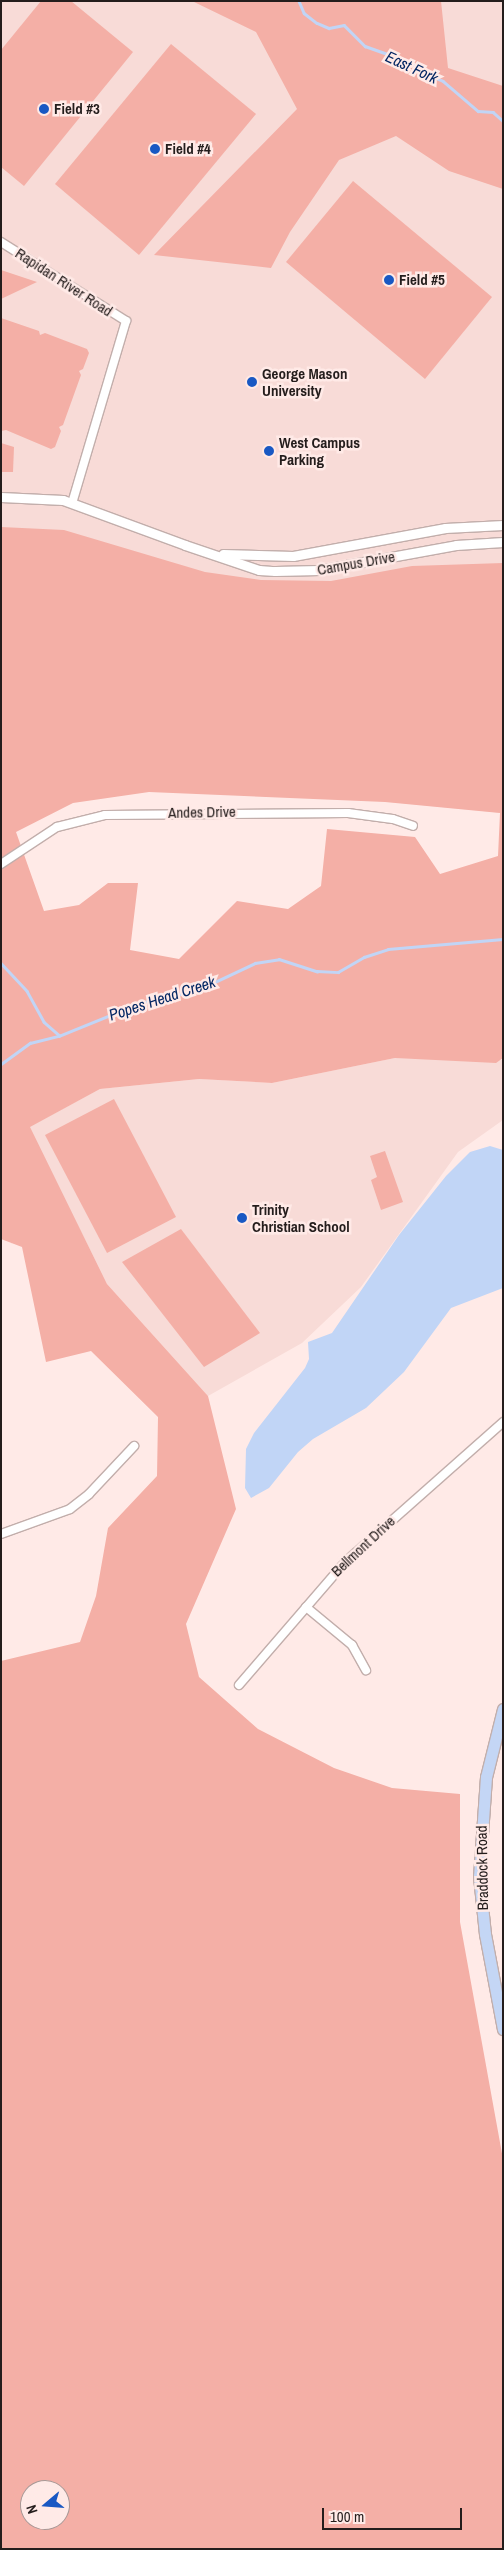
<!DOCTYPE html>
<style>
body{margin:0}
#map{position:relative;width:504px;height:2550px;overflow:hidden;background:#ffeae7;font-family:"Archivo Narrow",sans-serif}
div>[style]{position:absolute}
.built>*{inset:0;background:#f8dbd7}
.green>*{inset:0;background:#f4afa6}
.water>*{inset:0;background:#c1d5f6}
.stream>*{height:2.5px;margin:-1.25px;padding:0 1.25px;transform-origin:1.25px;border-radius:1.25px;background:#c1d5f6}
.roads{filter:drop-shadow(1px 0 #c2aeab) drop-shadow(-1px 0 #c2aeab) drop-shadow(0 1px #c2aeab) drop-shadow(0 -1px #c2aeab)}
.minor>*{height:8px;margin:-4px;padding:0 4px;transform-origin:4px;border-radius:4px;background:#fff}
.tertiary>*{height:9px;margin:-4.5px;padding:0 4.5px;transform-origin:4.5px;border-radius:4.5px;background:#fff}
.primary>*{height:11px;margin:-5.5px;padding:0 5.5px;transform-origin:5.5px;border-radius:5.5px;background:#c4d6f5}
.dots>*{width:14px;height:14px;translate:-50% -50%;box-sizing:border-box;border:2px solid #ffeae7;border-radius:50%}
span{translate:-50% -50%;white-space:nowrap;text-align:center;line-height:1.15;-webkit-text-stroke:5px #ffeae7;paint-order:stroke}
.poi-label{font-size:15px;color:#241d1c;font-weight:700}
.left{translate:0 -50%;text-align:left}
.street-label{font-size:15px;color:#241d1c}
.water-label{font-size:16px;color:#032663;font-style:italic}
.frame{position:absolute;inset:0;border:2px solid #241d1c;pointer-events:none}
.north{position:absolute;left:20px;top:2480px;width:50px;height:50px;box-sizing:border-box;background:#ffeae7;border:1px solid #a79896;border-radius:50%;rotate:252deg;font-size:14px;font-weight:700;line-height:20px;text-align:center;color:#241d1c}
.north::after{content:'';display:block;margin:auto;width:18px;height:22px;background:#1958c3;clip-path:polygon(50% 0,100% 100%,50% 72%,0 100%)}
.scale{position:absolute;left:322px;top:2508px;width:140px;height:22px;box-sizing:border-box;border:2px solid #241d1c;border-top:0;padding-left:6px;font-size:15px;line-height:18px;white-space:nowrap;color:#241d1c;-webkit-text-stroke:4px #ffeae7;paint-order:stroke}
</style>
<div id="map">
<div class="built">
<div style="clip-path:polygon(1px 1px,503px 1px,503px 813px,1px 764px)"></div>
<div style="clip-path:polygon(395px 1058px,503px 1060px,503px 1120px,458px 1152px,361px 1287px,302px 1343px,208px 1396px,107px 1284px,29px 1127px,100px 1089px,199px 1079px,272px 1083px)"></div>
</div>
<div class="green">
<div style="clip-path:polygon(41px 1px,71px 1px,133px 52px,24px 186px,1px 167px,1px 50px)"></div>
<div style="clip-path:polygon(192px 1px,441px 1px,448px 68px,503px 86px,503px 189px,449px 171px,396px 136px,339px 160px,290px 232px,271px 268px,154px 255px,297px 109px,256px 32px)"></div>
<div style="clip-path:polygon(171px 44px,256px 114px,139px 255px,55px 184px)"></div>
<div style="clip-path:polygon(353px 181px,492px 297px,425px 379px,286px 262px)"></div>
<div style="clip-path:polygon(1px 270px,37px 282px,1px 299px)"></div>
<div style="clip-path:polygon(1px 318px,39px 331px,40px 335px,45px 333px,87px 349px,89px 353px,83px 369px,79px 371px,81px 375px,63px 425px,59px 427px,61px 431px,55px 447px,51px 449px,6px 430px,1px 431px)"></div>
<div style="clip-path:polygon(1px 443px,14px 447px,13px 472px,1px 472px)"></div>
<div style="clip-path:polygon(evenodd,1px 527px,64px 530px,205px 572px,261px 580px,331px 581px,412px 566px,503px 563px,503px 1058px,496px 1063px,395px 1058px,272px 1083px,199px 1079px,100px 1089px,30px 1127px,107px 1284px,208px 1396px,236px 1509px,186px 1624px,199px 1677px,258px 1729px,334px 1768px,392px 1788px,460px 1794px,460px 1922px,503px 2159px,503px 2549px,1px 2549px,1px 1661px,80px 1642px,96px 1596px,108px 1528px,157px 1476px,158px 1417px,91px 1351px,46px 1362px,22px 1247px,1px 1239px,1px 527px,149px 792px,385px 802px,500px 813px,498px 856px,440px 874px,415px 837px,327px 829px,321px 886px,288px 909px,237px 901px,179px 959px,130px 950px,138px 883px,108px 883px,79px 905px,44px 911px,16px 832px,73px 803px,149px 792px,1px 527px,30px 2490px,60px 2490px,60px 2520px,30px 2520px,30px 2490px)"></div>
<div style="clip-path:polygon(114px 1099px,176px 1217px,107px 1253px,45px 1135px)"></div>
<div style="clip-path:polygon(385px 1151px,403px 1202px,381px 1210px,371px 1180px,377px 1177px,370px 1156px)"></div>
<div style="clip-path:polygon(181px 1229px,260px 1333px,204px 1367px,122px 1262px)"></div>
</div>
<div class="water">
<div style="clip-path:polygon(490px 1146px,503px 1150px,503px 1288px,451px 1308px,404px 1372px,366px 1408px,313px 1439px,298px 1452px,269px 1488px,251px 1498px,245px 1488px,246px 1449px,254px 1433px,305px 1368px,309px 1359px,308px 1342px,332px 1333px,399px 1235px,446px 1176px,470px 1152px)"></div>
</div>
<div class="stream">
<div style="left:299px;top:1px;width:13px;rotate:67deg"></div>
<div style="left:304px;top:13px;width:16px;rotate:38deg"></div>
<div style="left:317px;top:23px;width:13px;rotate:23deg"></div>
<div style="left:329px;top:28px;width:15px;rotate:-11deg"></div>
<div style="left:344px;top:25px;width:30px;rotate:45deg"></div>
<div style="left:365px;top:46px;width:48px;rotate:19.6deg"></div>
<div style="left:410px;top:62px;width:20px;rotate:37deg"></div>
<div style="left:426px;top:74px;width:18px;rotate:22deg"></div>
<div style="left:443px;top:81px;width:46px;rotate:40.6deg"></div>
<div style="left:478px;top:111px;width:15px;rotate:4deg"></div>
<div style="left:493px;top:112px;width:13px;rotate:42deg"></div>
<div style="left:1px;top:963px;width:38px;rotate:47deg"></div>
<div style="left:27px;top:991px;width:35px;rotate:61deg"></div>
<div style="left:44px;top:1022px;width:20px;rotate:41deg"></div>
<div style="left:1px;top:1064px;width:36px;rotate:-36deg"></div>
<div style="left:30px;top:1043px;width:30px;rotate:-14deg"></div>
<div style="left:59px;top:1036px;width:87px;rotate:-22.2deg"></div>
<div style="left:140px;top:1003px;width:59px;rotate:-12.6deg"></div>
<div style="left:198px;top:990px;width:63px;rotate:-25.3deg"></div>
<div style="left:255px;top:963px;width:24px;rotate:-9deg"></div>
<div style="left:279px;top:959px;width:40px;rotate:18deg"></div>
<div style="left:317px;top:971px;width:21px;rotate:3deg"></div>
<div style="left:338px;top:972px;width:30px;rotate:-30deg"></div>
<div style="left:364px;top:957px;width:25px;rotate:-18deg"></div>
<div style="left:388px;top:949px;width:115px;rotate:-5deg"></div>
</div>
<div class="roads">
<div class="minor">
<div style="left:1px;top:242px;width:148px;rotate:32.3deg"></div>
<div style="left:126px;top:321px;width:190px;rotate:106.5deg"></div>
<div style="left:1px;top:864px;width:67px;rotate:-33.5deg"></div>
<div style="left:57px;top:827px;width:49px;rotate:-14deg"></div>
<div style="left:105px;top:815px;width:243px;rotate:-0.5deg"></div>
<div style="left:348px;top:813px;width:45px;rotate:7.6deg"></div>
<div style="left:393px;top:819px;width:21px;rotate:19deg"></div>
<div style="left:1px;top:1534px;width:73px;rotate:-19.9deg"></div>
<div style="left:70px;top:1509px;width:24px;rotate:-38deg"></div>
<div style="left:89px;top:1494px;width:66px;rotate:-46.8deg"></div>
<div style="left:306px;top:1607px;width:60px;rotate:39.6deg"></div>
<div style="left:352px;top:1645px;width:29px;rotate:61deg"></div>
<div style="left:239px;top:1685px;width:162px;rotate:-49.2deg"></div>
<div style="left:345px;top:1562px;width:211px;rotate:-41.5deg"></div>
</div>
<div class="tertiary">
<div style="left:1px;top:497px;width:62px;rotate:2.8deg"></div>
<div style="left:63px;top:500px;width:130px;rotate:20.2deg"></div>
<div style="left:185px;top:545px;width:78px;rotate:18.7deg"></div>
<div style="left:259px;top:570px;width:16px;rotate:4deg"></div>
<div style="left:275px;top:571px;width:44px;rotate:-1.3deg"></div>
<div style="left:319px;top:570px;width:139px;rotate:-10.3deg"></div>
<div style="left:456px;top:545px;width:47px;rotate:-3.7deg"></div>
<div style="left:223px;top:554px;width:70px;rotate:1.6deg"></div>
<div style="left:293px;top:556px;width:155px;rotate:-10.4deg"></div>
<div style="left:445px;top:528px;width:58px;rotate:-3deg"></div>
</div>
<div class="primary">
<div style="left:503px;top:1709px;width:70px;rotate:104deg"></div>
<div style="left:486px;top:1777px;width:99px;rotate:94deg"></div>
<div style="left:479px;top:1876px;width:58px;rotate:84.1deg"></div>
<div style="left:485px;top:1934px;width:97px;rotate:79.3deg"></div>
</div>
</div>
<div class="dots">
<div style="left:44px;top:109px;background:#1958c3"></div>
<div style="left:155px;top:149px;background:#1958c3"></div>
<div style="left:389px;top:280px;background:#1958c3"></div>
<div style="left:252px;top:382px;background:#1958c3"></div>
<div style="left:269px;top:451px;background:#1958c3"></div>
<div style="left:242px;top:1218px;background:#1958c3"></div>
</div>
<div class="poi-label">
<span class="left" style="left:54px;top:109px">Field #3</span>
<span class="left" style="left:165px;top:149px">Field #4</span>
<span class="left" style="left:399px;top:280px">Field #5</span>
<span class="left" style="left:262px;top:382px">George Mason<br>University</span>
<span class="left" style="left:279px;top:451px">West Campus<br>Parking</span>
<span class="left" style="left:252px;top:1218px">Trinity<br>Christian School</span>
</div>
<div class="street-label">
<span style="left:64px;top:282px;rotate:33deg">Rapidan River Road</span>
<span style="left:356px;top:563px;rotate:-10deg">Campus Drive</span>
<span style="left:202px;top:812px;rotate:-1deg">Andes Drive</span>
<span style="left:363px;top:1546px;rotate:-43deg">Bellmont Drive</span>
<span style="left:482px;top:1868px;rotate:-91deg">Braddock Road</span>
</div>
<div class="water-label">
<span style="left:412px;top:67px;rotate:25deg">East Fork</span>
<span style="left:162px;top:998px;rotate:-18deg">Popes Head Creek</span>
</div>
<div class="frame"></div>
<div class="north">N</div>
<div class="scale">100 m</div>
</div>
